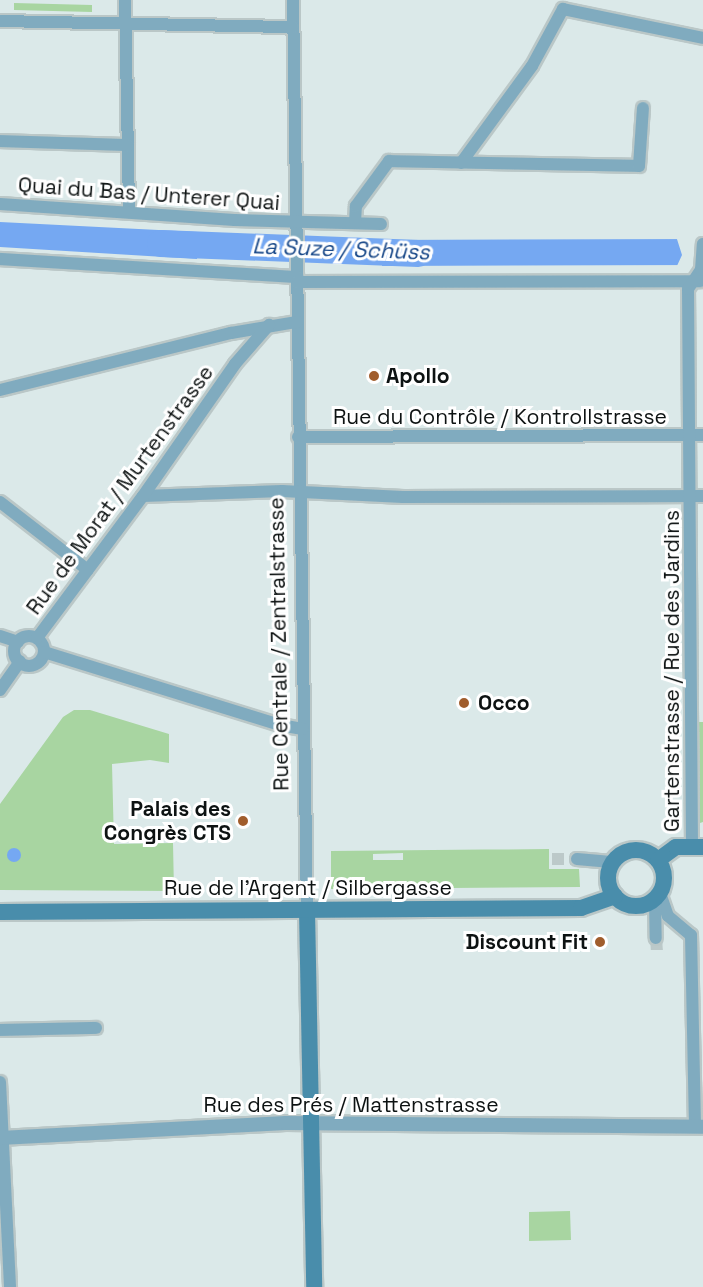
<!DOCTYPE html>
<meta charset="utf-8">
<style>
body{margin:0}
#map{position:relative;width:703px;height:1287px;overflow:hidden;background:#dbe9e9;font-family:"Space Grotesk",sans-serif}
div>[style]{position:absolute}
.green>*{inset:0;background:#a8d5a1}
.water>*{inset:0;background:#75a8f2}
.round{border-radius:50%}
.pier>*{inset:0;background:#dbe9e9}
.river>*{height:27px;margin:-13.5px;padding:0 13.5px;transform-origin:13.5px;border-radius:13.5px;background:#75a8f2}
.minor-tunnel>*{height:12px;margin-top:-6px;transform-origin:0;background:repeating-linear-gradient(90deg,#bcc9c9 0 12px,transparent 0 18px)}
.roads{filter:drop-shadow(2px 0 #bac7c7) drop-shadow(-2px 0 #bac7c7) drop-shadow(0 2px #bac7c7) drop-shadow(0 -2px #bac7c7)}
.minor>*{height:12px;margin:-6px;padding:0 6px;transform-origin:6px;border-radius:6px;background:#80abbf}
.minor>.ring{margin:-6px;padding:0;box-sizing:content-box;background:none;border:12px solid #80abbf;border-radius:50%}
.tertiary>*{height:14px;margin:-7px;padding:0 7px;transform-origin:7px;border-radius:7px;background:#80abbf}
.secondary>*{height:16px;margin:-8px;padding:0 8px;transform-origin:8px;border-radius:8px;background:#498dab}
.secondary>.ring{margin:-8px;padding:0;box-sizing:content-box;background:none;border:16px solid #498dab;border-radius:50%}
.dots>*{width:16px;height:16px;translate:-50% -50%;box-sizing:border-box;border:3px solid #fff;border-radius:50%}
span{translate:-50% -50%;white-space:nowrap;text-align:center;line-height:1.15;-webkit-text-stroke:6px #fff;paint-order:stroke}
.street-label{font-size:21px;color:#0d1212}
.poi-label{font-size:21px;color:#0d1212;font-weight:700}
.left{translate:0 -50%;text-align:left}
.right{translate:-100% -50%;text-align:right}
.water-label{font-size:22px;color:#174788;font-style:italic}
</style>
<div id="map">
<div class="green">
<div style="clip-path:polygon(14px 3px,92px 5px,92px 12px,14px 10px)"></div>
<div style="clip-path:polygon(74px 710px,90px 710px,169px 734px,169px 763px,150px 760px,112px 764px,114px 844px,173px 843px,174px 891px,0 890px,0 804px,63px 717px)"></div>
<div style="clip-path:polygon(699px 722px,703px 722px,703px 822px,700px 823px)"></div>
<div style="clip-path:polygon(evenodd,549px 849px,549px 869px,579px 869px,580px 887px,331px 889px,331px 851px,549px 849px,403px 853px,403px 860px,373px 860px,373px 854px,403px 853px)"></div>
<div style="clip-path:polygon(570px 1211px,571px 1240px,529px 1241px,529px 1212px)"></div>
</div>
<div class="water">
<div style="clip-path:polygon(0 222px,198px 232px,197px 259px,0 247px)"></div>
<div style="clip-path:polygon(703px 239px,703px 265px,382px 266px,383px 240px)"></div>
<div class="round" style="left:7px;top:848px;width:14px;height:14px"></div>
</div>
<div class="pier">
<div style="clip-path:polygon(676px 236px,703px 236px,703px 268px,676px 268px,682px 255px)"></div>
</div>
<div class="river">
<div style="left:160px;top:243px;width:258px;rotate:2.2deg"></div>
</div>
<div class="minor-tunnel">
<div style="left:552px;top:859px;width:25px"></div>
<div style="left:656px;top:938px;width:13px;rotate:86deg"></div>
</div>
<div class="roads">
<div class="minor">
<div style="left:125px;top:0;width:211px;rotate:88.9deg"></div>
<div style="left:293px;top:0;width:910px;rotate:89.12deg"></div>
<div style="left:0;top:21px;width:293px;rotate:1.2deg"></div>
<div style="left:0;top:141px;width:128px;rotate:1.8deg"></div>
<div style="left:461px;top:163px;width:120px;rotate:-53.8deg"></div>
<div style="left:532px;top:66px;width:65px;rotate:-61.5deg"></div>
<div style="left:563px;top:9px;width:143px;rotate:11.7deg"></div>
<div style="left:0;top:204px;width:235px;rotate:3.9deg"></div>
<div style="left:234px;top:220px;width:147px;rotate:1.6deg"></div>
<div style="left:355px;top:223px;width:17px;rotate:-87deg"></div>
<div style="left:356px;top:206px;width:56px;rotate:-53.7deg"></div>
<div style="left:389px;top:161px;width:250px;rotate:1.1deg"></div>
<div style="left:639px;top:166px;width:58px;rotate:-86.1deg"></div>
<div style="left:0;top:259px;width:298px;rotate:3.5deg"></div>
<div style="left:297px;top:282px;width:403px;rotate:-0.1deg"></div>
<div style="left:0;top:390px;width:238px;rotate:-13.9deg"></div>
<div style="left:231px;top:333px;width:67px;rotate:-9.5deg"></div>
<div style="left:298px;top:437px;width:405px;rotate:-0.3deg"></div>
<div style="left:143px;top:496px;width:139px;rotate:-2.1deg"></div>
<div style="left:282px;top:491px;width:121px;rotate:2.8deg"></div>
<div style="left:403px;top:497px;width:300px;rotate:-0.2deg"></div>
<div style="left:0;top:502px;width:111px;rotate:37.7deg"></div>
<div style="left:0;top:636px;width:19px;rotate:18deg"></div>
<div class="ring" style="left:14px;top:636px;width:18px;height:18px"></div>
<div style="left:37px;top:638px;width:177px;rotate:-53.3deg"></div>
<div style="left:143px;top:496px;width:161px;rotate:-55.1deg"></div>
<div style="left:235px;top:364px;width:52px;rotate:-48.9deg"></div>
<div style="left:44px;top:652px;width:247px;rotate:17.2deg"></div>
<div style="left:280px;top:725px;width:23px;rotate:10deg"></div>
<div style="left:0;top:690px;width:35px;rotate:-55deg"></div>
<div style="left:692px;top:847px;width:558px;rotate:-90.41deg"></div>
<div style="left:688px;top:289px;width:23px;rotate:-56deg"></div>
<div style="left:701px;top:270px;width:26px;rotate:-86deg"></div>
<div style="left:577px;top:859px;width:37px;rotate:5deg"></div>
<div style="left:660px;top:893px;width:24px;rotate:71deg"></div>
<div style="left:668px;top:916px;width:30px;rotate:40deg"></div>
<div style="left:691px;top:935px;width:192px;rotate:88.8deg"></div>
<div style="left:655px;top:899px;width:39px;rotate:89deg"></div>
<div style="left:0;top:1030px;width:96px;rotate:-1.2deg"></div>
<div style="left:0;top:1082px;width:205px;rotate:87.2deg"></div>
</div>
<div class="tertiary">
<div style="left:0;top:1138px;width:286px;rotate:-3deg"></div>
<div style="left:286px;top:1123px;width:417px;rotate:0.5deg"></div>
</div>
<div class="secondary">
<div class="ring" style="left:608px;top:850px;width:40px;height:40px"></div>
<div style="left:658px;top:860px;width:22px;rotate:-36deg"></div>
<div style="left:676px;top:847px;width:27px"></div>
<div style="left:307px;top:910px;width:377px;rotate:88.9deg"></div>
<div style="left:0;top:912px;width:581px;rotate:-0.39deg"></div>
<div style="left:581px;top:908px;width:36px;rotate:-19deg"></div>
</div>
</div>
<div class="dots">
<div style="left:374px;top:376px;background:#a05d2c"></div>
<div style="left:464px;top:703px;background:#a05d2c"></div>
<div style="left:243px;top:821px;background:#a05d2c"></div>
<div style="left:600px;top:942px;background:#a05d2c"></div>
</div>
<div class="street-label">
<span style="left:149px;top:194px;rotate:4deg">Quai du Bas / Unterer Quai</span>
<span style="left:500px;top:417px">Rue du Contrôle / Kontrollstrasse</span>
<span style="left:120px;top:490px;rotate:-54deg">Rue de Morat / Murtenstrasse</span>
<span style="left:279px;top:644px;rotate:-91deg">Rue Centrale / Zentralstrasse</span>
<span style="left:672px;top:671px;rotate:-90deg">Gartenstrasse / Rue des Jardins</span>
<span style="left:308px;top:888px">Rue de l'Argent / Silbergasse</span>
<span style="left:351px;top:1105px">Rue des Prés / Mattenstrasse</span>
</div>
<div class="poi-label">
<span class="left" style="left:386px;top:376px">Apollo</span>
<span class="left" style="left:478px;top:703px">Occo</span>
<span class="right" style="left:231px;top:821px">Palais des<br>Congrès CTS</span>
<span class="right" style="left:588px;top:942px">Discount Fit</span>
</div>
<div class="water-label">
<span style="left:341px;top:249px;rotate:2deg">La Suze / Schüss</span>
</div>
</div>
